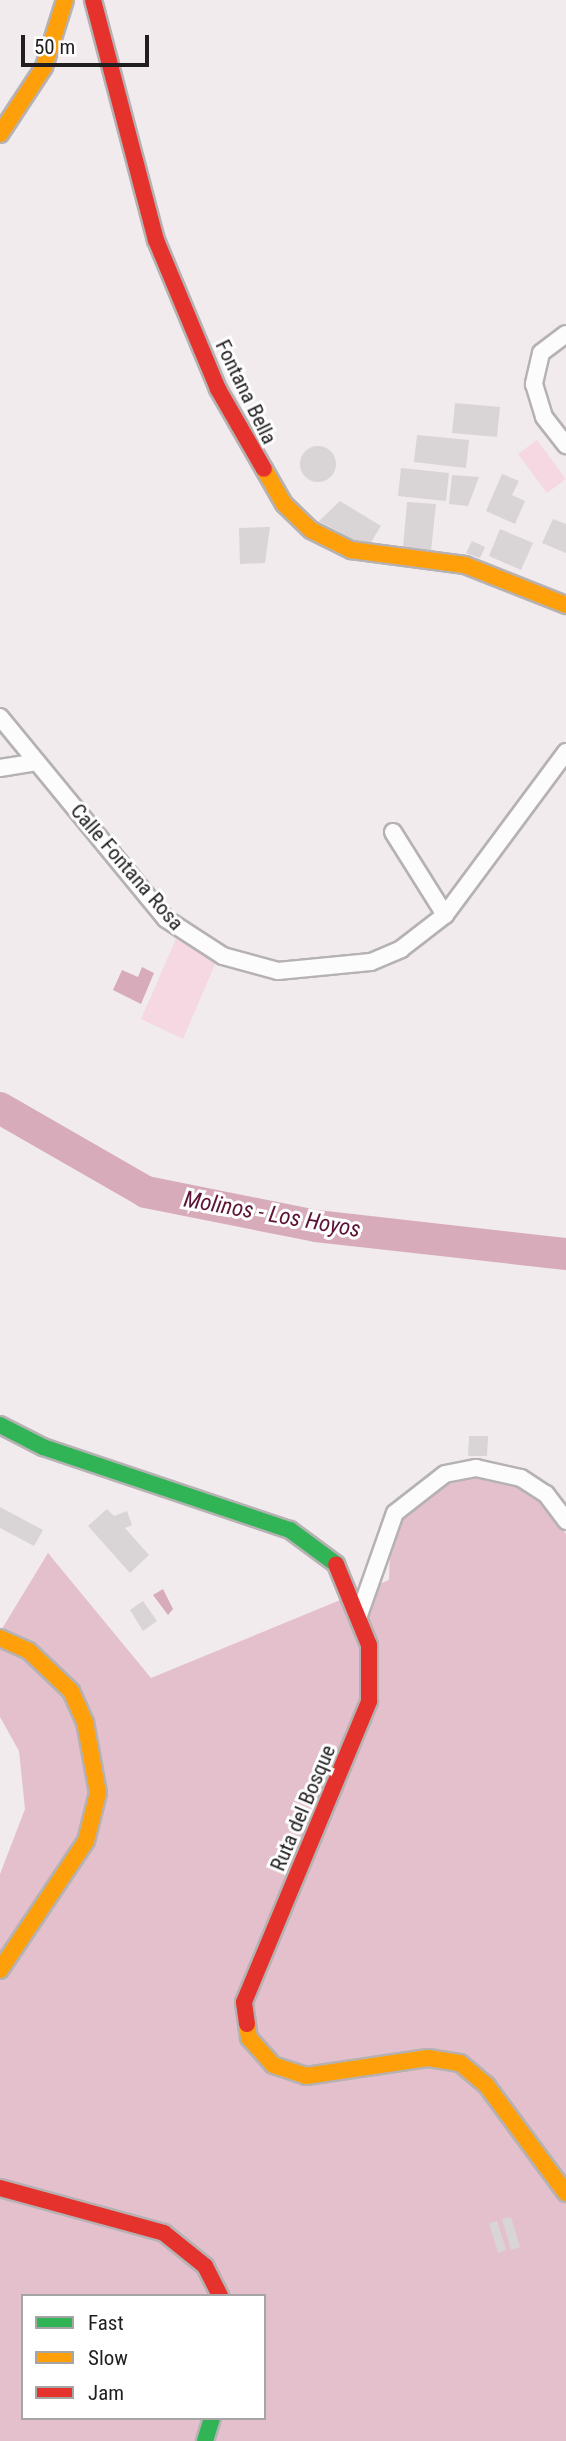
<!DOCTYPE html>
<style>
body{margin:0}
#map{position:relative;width:566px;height:2441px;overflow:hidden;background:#f1ebed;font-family:"Roboto Condensed",sans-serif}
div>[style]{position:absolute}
.green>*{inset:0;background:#f6d8e3}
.forest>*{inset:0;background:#e4c0cd}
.water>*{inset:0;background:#d7abba}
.river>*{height:32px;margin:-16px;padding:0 16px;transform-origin:16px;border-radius:16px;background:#d7abba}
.building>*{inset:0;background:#d9d4d5}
.round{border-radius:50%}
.roads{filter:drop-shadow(2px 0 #b6b2b3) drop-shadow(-2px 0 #b6b2b3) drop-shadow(0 2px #b6b2b3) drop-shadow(0 -2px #b6b2b3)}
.street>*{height:16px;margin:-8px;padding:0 8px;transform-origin:8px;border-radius:8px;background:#fdfcfc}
.fast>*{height:16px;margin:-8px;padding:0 8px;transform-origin:8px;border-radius:8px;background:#30b455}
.slow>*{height:16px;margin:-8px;padding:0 8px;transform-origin:8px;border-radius:8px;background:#ff9f0a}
.jam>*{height:16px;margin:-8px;padding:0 8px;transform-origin:8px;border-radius:8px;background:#e5322d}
span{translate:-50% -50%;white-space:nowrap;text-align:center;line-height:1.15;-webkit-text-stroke:6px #fff;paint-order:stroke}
.street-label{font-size:21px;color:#211e1f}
.water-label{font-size:23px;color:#5c1335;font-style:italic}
.legend{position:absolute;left:21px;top:2294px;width:245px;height:126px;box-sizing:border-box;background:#fff;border:2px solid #a6a5a5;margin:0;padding:9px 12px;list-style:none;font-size:21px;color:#211e1f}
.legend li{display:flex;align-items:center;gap:14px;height:35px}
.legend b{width:35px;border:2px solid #a6a5a5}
.scale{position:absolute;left:21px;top:35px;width:128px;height:32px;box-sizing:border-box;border:4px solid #211e1f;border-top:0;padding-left:9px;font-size:21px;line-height:24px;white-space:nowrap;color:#211e1f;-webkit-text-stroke:5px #fff;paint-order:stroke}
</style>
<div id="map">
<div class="green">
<div style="clip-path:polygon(537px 440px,566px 479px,547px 493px,518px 454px)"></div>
<div style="clip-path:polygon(176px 939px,217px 960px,183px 1039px,141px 1019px)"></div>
</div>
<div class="forest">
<div style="clip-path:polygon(evenodd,492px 1475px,531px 1490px,566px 1534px,566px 2441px,0 2441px,0 1874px,25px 1809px,19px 1751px,0 1717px,0 1632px,48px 1553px,151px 1678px,389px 1580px,390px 1549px,403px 1515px,435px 1486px,492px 1475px,23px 2296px,264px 2296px,264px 2418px,23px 2418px,23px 2296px)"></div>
</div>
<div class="water">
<div style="clip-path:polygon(142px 967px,154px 973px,141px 1004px,113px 990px,122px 970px,138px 977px)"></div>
<div style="clip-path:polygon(163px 1589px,173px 1609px,168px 1615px,153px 1595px)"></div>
</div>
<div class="river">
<div style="left:0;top:1108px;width:168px;rotate:29.9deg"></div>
<div style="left:146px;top:1192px;width:173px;rotate:11.3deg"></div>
<div style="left:316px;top:1226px;width:252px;rotate:6.4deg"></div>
</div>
<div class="building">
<div style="clip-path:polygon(455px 403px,500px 407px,497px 437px,452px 433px)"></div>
<div style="clip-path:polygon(417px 435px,469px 440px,466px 468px,414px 462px)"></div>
<div class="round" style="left:300px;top:446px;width:36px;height:36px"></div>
<div style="clip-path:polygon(401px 468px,449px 473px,446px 501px,398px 496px)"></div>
<div style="clip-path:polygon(502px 474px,519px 481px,512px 495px,525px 501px,515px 524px,486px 511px)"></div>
<div style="clip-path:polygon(452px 475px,479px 477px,468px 506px,449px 504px)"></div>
<div style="clip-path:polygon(340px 501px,381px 526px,368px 547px,319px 521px)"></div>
<div style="clip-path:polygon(407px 502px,436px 504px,431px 551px,403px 548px)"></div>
<div style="clip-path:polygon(553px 519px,566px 524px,566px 553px,542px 543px)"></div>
<div style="clip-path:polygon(270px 527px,265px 563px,240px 564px,239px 528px)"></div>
<div style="clip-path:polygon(500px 529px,533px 543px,521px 570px,489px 556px)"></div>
<div style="clip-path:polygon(472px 541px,485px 547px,480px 558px,466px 553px)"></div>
<div style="clip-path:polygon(469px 1436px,488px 1436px,487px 1456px,468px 1456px)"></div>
<div style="clip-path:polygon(0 1507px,43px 1530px,34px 1546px,0 1528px)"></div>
<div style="clip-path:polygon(107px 1509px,114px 1516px,127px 1511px,132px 1525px,125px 1528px,149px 1555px,130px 1573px,88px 1526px)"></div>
<div style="clip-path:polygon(143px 1601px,157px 1621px,143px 1631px,130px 1610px)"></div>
<div style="clip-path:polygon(511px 2217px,520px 2247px,511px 2250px,502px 2219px)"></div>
<div style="clip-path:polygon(497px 2221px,506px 2250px,498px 2253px,489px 2223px)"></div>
</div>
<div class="roads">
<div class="street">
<div style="left:566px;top:334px;width:31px;rotate:143deg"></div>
<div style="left:541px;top:353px;width:32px;rotate:103deg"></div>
<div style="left:534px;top:384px;width:34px;rotate:73deg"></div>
<div style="left:544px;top:417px;width:36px;rotate:52deg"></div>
<div style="left:0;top:717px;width:261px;rotate:50.6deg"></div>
<div style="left:166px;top:919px;width:68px;rotate:33deg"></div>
<div style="left:223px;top:956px;width:57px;rotate:15.3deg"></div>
<div style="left:278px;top:971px;width:93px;rotate:-5.5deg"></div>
<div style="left:371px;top:962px;width:33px;rotate:-23deg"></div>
<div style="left:401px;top:949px;width:56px;rotate:-37.7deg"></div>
<div style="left:445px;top:915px;width:203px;rotate:-53.4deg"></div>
<div style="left:0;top:768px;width:37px;rotate:-9deg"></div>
<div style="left:393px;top:832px;width:98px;rotate:57.9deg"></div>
<div style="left:359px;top:1615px;width:108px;rotate:-70.6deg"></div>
<div style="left:395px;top:1513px;width:63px;rotate:-38deg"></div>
<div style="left:445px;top:1474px;width:32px;rotate:-11deg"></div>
<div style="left:476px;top:1468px;width:46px;rotate:12.5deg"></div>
<div style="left:521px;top:1478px;width:30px;rotate:33deg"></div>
<div style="left:546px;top:1494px;width:34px;rotate:53deg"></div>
</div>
<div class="fast">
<div style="left:0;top:1425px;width:48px;rotate:27.1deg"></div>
<div style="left:43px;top:1447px;width:261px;rotate:18.6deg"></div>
<div style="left:290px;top:1530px;width:57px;rotate:36.5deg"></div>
<div style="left:205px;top:2441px;width:24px;rotate:-73deg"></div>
</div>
<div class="slow">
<div style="left:0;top:134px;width:80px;rotate:-56.7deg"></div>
<div style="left:44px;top:67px;width:70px;rotate:-72.6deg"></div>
<div style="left:264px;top:469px;width:40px;rotate:60.3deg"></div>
<div style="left:284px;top:504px;width:37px;rotate:44deg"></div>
<div style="left:311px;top:530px;width:45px;rotate:26.6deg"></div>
<div style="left:351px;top:550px;width:115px;rotate:7.5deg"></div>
<div style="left:465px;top:565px;width:109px;rotate:21.6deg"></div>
<div style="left:0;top:1638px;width:32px;rotate:24deg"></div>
<div style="left:29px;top:1651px;width:58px;rotate:43.6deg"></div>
<div style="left:71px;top:1691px;width:34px;rotate:66deg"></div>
<div style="left:85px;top:1722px;width:72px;rotate:79.6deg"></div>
<div style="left:98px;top:1793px;width:49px;rotate:104deg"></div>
<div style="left:86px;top:1841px;width:155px;rotate:123.7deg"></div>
<div style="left:247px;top:2024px;width:14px;rotate:82deg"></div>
<div style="left:249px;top:2038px;width:36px;rotate:48deg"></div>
<div style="left:273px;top:2065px;width:35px;rotate:18deg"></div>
<div style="left:306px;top:2076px;width:123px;rotate:-8.4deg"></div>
<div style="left:428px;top:2058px;width:32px;rotate:9deg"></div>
<div style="left:460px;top:2063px;width:35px;rotate:40deg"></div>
<div style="left:487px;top:2086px;width:133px;rotate:53.6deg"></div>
</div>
<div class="jam">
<div style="left:93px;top:0;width:248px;rotate:75.3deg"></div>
<div style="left:156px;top:240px;width:161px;rotate:67.4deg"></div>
<div style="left:218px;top:389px;width:92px;rotate:60.1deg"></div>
<div style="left:247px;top:2024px;width:22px;rotate:-98deg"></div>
<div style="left:244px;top:2002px;width:326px;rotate:-67.4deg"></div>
<div style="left:369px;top:1701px;width:56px;rotate:-90deg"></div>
<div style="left:369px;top:1645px;width:87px;rotate:-112.2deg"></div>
<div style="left:0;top:2188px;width:170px;rotate:15.3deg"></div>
<div style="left:164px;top:2233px;width:53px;rotate:38.8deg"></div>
<div style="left:205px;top:2266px;width:34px;rotate:63deg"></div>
</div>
</div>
<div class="street-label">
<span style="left:246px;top:392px;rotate:64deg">Fontana Bella</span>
<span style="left:127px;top:867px;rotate:49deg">Calle Fontana Rosa</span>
<span style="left:303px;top:1808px;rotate:-67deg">Ruta del Bosque</span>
</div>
<div class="water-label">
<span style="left:272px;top:1215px;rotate:10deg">Molinos - Los Hoyos</span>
</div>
<ul class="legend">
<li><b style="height:9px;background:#30b455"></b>Fast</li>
<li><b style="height:9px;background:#ff9f0a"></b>Slow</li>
<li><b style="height:9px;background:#e5322d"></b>Jam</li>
</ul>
<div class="scale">50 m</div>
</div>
